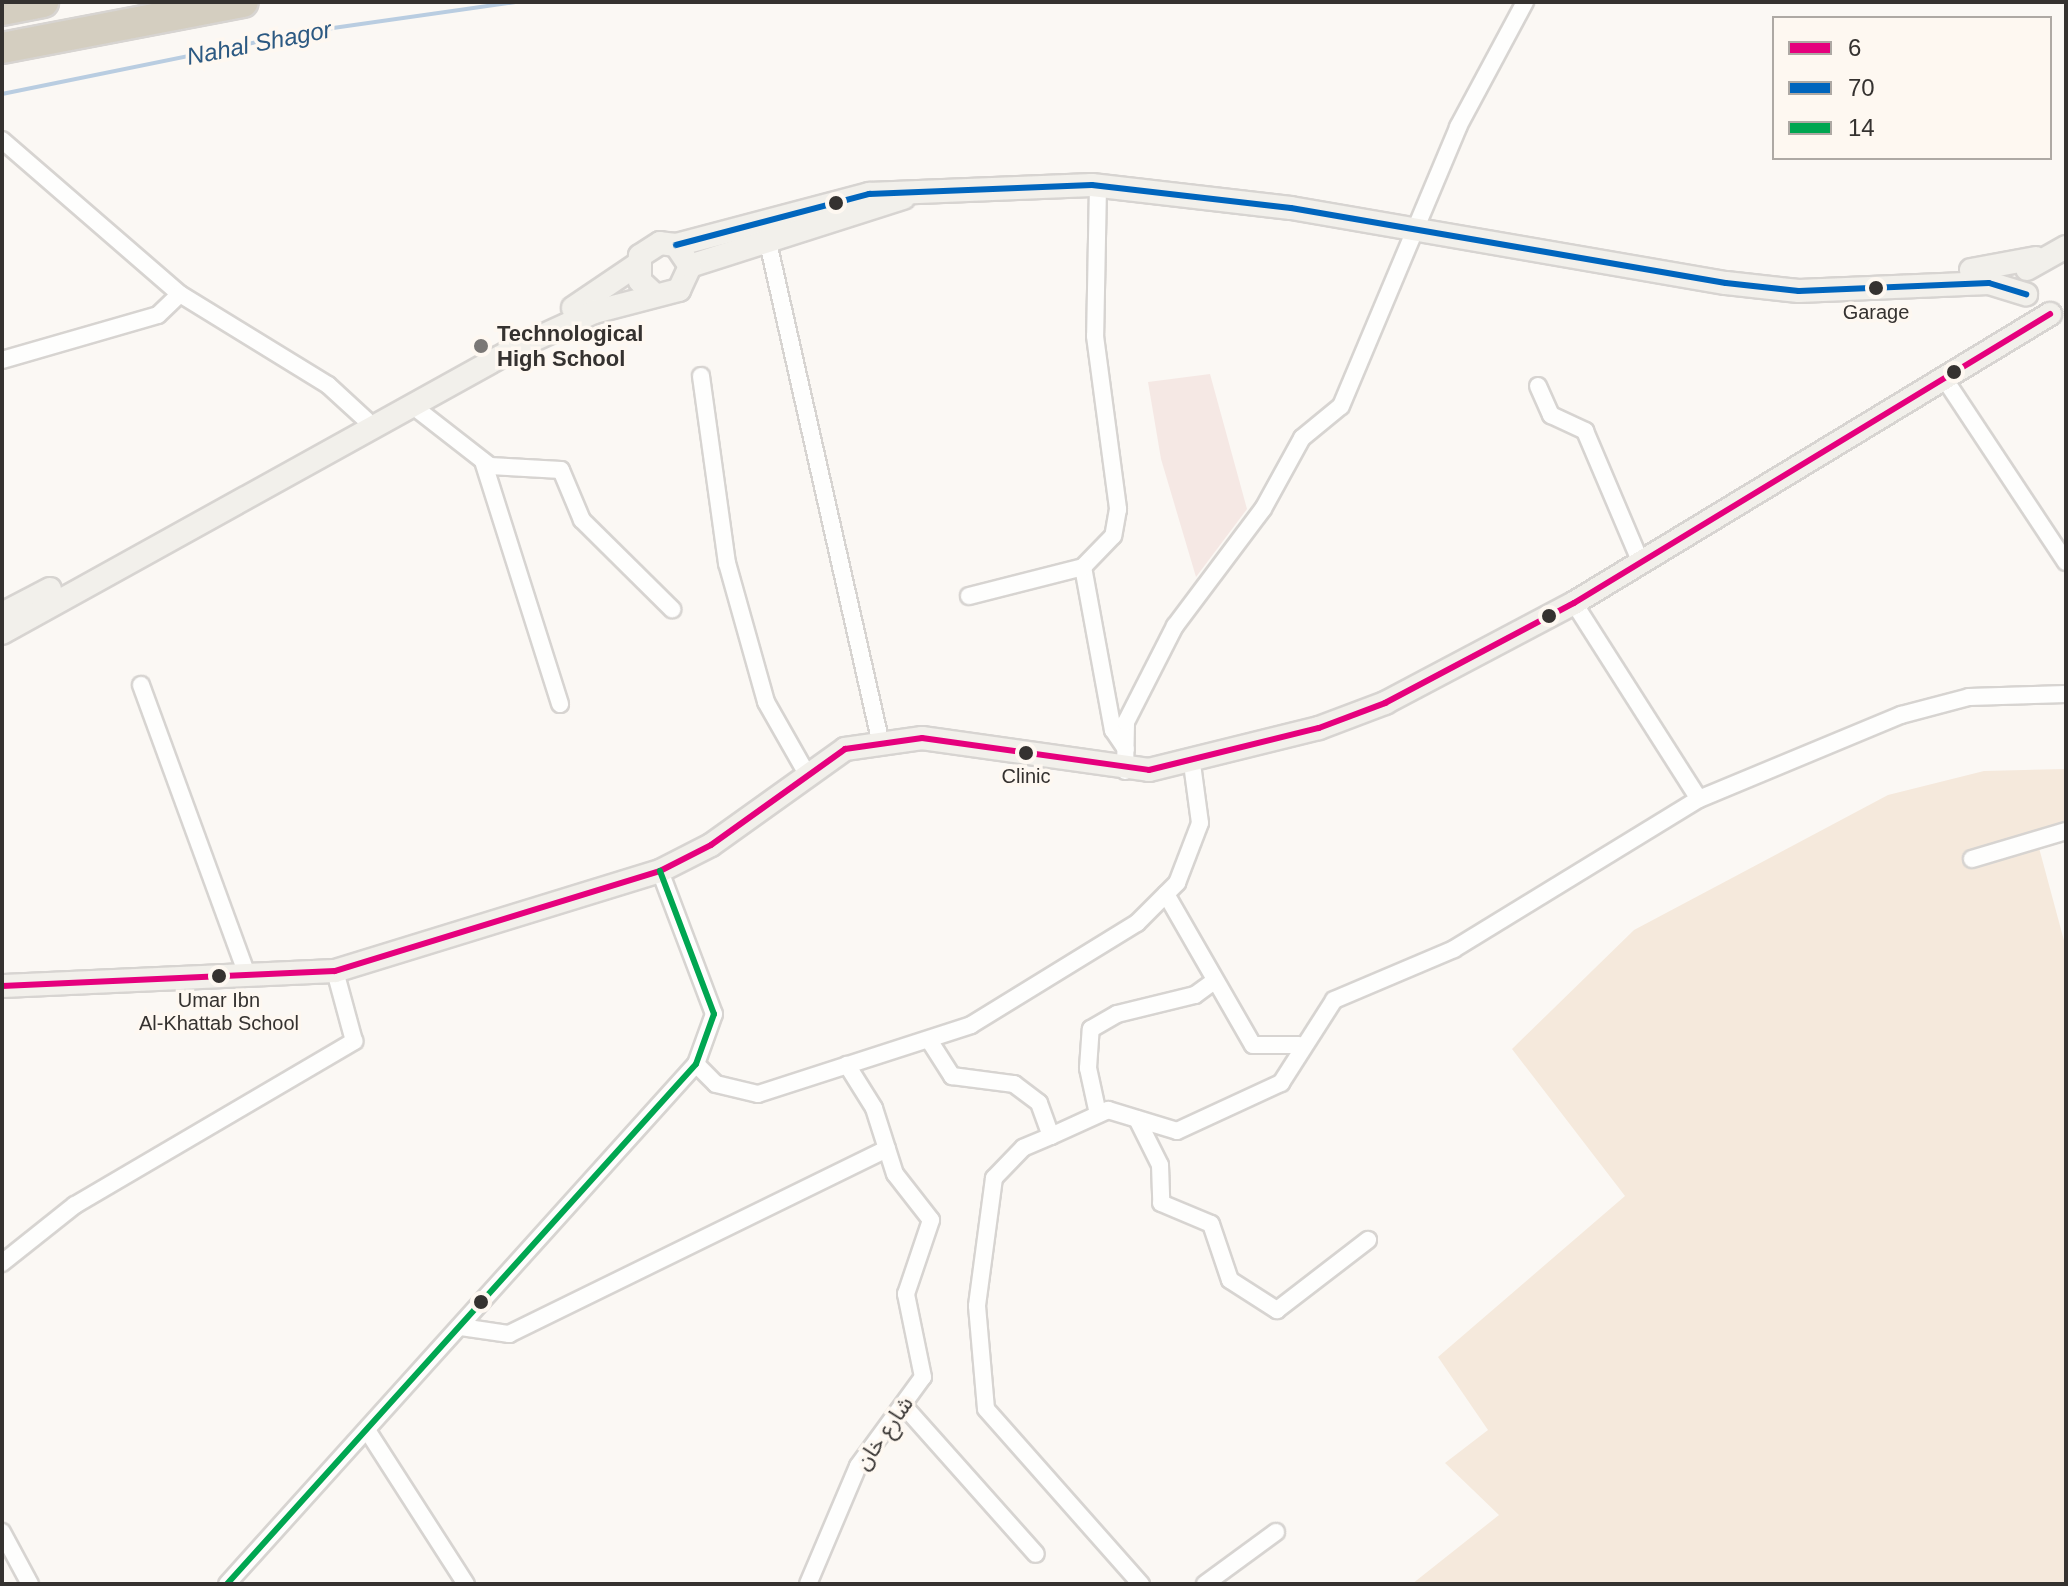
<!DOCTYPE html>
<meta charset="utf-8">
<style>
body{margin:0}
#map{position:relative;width:2068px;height:1586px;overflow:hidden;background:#fbf8f4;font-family:Arial,"Noto Sans Arabic",sans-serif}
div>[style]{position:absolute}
.education>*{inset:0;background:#f5e8e4}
.green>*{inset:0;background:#f5e9dc}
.stream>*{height:4px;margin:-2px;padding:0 2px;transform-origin:2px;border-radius:2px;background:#b9cde1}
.roads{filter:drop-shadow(2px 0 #d7d4d1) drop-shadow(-2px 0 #d7d4d1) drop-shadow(0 2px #d7d4d1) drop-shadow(0 -2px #d7d4d1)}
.street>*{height:16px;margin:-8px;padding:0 8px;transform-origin:8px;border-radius:8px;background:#fefefd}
.secondary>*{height:22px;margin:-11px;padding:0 11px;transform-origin:11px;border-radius:11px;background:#f2f0eb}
.highway>*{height:30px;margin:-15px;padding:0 15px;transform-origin:15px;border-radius:15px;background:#d4cec0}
.bus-1>*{height:6px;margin:-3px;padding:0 3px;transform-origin:3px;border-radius:3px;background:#e5007d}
.bus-2>*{height:6px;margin:-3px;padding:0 3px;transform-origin:3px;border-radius:3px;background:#0065bd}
.bus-3>*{height:6px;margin:-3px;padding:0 3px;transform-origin:3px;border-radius:3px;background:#00a651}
.dots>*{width:22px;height:22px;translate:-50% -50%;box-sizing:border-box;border:4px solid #fef8f1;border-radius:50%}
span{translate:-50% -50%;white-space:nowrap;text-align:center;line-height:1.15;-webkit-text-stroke:7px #fef8f1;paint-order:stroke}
.bus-label{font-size:20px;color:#353230}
.poi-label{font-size:22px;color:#353230;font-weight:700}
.left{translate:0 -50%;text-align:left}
.street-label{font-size:22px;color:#353230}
.water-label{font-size:24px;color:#2c5982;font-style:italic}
.frame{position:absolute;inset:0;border:4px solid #353230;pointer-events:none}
.legend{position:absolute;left:1772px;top:16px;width:280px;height:144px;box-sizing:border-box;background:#fef8f1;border:2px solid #aea9a4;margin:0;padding:10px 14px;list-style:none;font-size:24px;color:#353230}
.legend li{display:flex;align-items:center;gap:16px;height:40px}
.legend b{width:40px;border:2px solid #aea9a4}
</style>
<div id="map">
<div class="education">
<div style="clip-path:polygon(1210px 374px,1247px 509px,1196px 577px,1161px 459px,1148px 382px)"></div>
</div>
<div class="green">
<div style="clip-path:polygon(2066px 769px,2066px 827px,2035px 833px,2066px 948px,2066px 1584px,1412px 1584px,1499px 1515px,1445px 1463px,1488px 1430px,1438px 1357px,1625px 1196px,1512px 1049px,1634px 930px,1888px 795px,1984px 771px)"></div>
</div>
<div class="stream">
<div style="left:2px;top:94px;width:316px;rotate:-11.5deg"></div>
<div style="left:312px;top:31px;width:207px;rotate:-8.1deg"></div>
</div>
<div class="roads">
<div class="street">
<div style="left:2px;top:140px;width:235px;rotate:40.9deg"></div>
<div style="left:180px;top:294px;width:174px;rotate:31.6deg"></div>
<div style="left:328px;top:385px;width:52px;rotate:42.6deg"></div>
<div style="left:1098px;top:186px;width:150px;rotate:91.1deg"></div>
<div style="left:1095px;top:336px;width:175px;rotate:82.4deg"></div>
<div style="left:1118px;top:509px;width:27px;rotate:100deg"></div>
<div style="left:1113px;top:536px;width:43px;rotate:134.1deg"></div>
<div style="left:1083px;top:567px;width:166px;rotate:79.6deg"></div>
<div style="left:1113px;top:730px;width:23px;rotate:56deg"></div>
<div style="left:767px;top:238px;width:519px;rotate:77.3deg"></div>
<div style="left:2px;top:360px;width:162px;rotate:-16.1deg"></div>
<div style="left:158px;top:315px;width:30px;rotate:-44deg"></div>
<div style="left:701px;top:376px;width:189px;rotate:82.1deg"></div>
<div style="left:727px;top:563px;width:144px;rotate:74.3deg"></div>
<div style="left:766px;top:702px;width:85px;rotate:60.4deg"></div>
<div style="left:1946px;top:381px;width:217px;rotate:56.5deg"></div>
<div style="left:1538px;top:386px;width:32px;rotate:66deg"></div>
<div style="left:1551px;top:415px;width:38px;rotate:25deg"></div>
<div style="left:1585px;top:431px;width:143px;rotate:67deg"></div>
<div style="left:413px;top:406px;width:98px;rotate:37.9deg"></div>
<div style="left:490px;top:466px;width:71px;rotate:3.2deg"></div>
<div style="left:561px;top:470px;width:54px;rotate:67.2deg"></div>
<div style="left:582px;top:520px;width:127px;rotate:44.7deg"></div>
<div style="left:483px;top:461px;width:255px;rotate:72.4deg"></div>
<div style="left:969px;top:596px;width:118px;rotate:-14.3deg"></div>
<div style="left:1574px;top:603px;width:232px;rotate:57.5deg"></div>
<div style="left:141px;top:685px;width:311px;rotate:69.9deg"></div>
<div style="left:1125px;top:771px;width:49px;rotate:-88.8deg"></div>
<div style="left:1126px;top:722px;width:108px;rotate:-63deg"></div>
<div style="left:1175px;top:626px;width:146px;rotate:-53.1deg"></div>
<div style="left:1263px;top:509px;width:81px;rotate:-61.2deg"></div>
<div style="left:1302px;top:438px;width:50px;rotate:-39.4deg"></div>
<div style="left:1341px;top:406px;width:303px;rotate:-67.2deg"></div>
<div style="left:1458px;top:127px;width:142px;rotate:-61.8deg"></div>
<div style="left:1972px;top:859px;width:98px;rotate:-16.6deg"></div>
<div style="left:1166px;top:894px;width:174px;rotate:60.1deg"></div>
<div style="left:1253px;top:1045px;width:46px"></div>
<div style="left:929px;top:1040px;width:43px;rotate:57.4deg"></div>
<div style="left:952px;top:1076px;width:63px;rotate:7.4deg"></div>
<div style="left:1014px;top:1084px;width:31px;rotate:37deg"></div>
<div style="left:1039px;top:1103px;width:35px;rotate:70deg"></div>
<div style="left:1051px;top:1136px;width:63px;rotate:-24.5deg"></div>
<div style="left:1108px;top:1110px;width:72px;rotate:16.9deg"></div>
<div style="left:1177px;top:1131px;width:115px;rotate:-24.8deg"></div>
<div style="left:1281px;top:1083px;width:98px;rotate:-57.4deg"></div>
<div style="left:1334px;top:1000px;width:130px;rotate:-23deg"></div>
<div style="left:1454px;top:949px;width:287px;rotate:-31.5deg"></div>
<div style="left:1699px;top:799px;width:219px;rotate:-22.6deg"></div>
<div style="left:1901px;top:715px;width:70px;rotate:-14.8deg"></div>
<div style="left:1969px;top:697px;width:97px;rotate:-1.8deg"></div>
<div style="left:696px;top:1064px;width:28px;rotate:45deg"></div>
<div style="left:716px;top:1084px;width:43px;rotate:13.4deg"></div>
<div style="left:758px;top:1094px;width:224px;rotate:-17.9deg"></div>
<div style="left:971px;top:1025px;width:195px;rotate:-31.6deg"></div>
<div style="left:1137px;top:923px;width:57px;rotate:-45deg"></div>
<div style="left:1177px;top:883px;width:64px;rotate:-69deg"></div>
<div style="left:1200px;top:823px;width:60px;rotate:-97.7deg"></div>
<div style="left:1098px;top:1114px;width:47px;rotate:-102.3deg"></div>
<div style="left:1088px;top:1068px;width:39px;rotate:-86deg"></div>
<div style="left:1091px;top:1029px;width:30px;rotate:-30deg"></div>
<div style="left:1117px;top:1014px;width:80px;rotate:-13.7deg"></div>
<div style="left:1195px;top:995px;width:24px;rotate:-36deg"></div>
<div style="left:1137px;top:1119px;width:51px;rotate:63.4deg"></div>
<div style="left:1160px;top:1165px;width:38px;rotate:88deg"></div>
<div style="left:1161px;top:1203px;width:54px;rotate:22.8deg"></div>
<div style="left:1211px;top:1224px;width:59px;rotate:71.3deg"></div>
<div style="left:1230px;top:1280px;width:56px;rotate:32.6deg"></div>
<div style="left:1277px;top:1310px;width:115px;rotate:-37.6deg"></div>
<div style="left:1051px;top:1136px;width:30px;rotate:157deg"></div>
<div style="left:1023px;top:1148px;width:42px;rotate:134deg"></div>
<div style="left:994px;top:1178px;width:129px;rotate:97.6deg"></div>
<div style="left:977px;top:1306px;width:103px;rotate:85deg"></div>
<div style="left:986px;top:1409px;width:234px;rotate:48.5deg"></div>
<div style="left:2px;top:1263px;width:93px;rotate:-38.5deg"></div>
<div style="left:75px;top:1205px;width:324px;rotate:-30.4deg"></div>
<div style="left:354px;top:1041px;width:73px;rotate:-105.2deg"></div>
<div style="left:461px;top:1327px;width:49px;rotate:8.3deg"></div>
<div style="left:509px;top:1334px;width:421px;rotate:-26.1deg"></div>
<div style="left:904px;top:1406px;width:198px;rotate:48.3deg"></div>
<div style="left:367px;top:1430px;width:183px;rotate:57.3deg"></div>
<div style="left:2px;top:1532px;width:59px;rotate:61.7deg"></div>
<div style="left:227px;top:1584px;width:700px;rotate:-47.95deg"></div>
<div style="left:696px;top:1064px;width:53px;rotate:-70.2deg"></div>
<div style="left:714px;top:1014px;width:153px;rotate:-110.7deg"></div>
<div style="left:808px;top:1584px;width:128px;rotate:-67deg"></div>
<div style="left:858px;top:1466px;width:110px;rotate:-53.9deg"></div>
<div style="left:923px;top:1377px;width:85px;rotate:-101.6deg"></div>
<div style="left:906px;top:1294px;width:78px;rotate:-71.3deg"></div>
<div style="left:931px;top:1220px;width:58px;rotate:-128deg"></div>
<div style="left:895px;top:1174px;width:69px;rotate:-107.7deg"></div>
<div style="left:874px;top:1108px;width:51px;rotate:-122.1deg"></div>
<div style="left:1205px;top:1584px;width:88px;rotate:-36.2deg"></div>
</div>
<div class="secondary">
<div style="left:676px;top:245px;width:200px;rotate:-14.8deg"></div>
<div style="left:869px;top:194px;width:223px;rotate:-2.3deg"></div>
<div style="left:1092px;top:185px;width:200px;rotate:6.6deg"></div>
<div style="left:1291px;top:208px;width:441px;rotate:9.8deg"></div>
<div style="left:1726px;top:283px;width:73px;rotate:6.3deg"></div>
<div style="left:1799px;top:291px;width:190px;rotate:-2.4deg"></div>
<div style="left:1989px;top:283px;width:39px;rotate:17deg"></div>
<div style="left:690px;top:266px;width:224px;rotate:-17.7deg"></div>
<div style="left:2027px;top:269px;width:45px;rotate:-29.4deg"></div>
<div style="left:1971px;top:270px;width:66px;rotate:-10.5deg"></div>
<div style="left:573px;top:308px;width:78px;rotate:-34.1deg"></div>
<div style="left:2px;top:614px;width:54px;rotate:-27.5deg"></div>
<div style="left:2px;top:633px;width:590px;rotate:-29deg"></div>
<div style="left:518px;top:347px;width:84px;rotate:-24.7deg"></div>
<div style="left:594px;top:312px;width:88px;rotate:-14.5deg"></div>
<div style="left:679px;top:290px;width:26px;rotate:-65deg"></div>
<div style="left:690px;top:266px;width:25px;rotate:-124deg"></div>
<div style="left:676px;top:245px;width:16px;rotate:-173deg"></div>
<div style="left:660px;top:243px;width:24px;rotate:147deg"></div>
<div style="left:640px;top:256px;width:25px;rotate:90deg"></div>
<div style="left:640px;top:281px;width:18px;rotate:43deg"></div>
<div style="left:2px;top:986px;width:333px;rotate:-2.6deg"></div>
<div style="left:335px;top:971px;width:340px;rotate:-17.1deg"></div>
<div style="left:660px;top:871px;width:57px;rotate:-27deg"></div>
<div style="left:711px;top:845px;width:165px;rotate:-35.6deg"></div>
<div style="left:845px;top:749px;width:78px;rotate:-8.1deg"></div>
<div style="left:922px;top:738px;width:229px;rotate:8deg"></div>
<div style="left:1149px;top:770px;width:175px;rotate:-13.9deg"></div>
<div style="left:1319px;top:728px;width:71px;rotate:-20.7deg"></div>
<div style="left:1385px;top:703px;width:214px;rotate:-27.9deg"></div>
<div style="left:1574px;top:603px;width:557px;rotate:-31.26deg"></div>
</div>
<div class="highway">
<div style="left:2px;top:10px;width:42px;rotate:-11deg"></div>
<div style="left:2px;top:48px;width:245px;rotate:-10.8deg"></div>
</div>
</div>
<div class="bus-1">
<div style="left:2px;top:986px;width:333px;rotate:-2.6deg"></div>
<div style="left:335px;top:971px;width:340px;rotate:-17.1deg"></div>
<div style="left:660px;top:871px;width:57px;rotate:-27deg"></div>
<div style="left:711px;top:845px;width:165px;rotate:-35.6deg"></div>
<div style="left:845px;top:749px;width:78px;rotate:-8.1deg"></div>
<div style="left:922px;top:738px;width:229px;rotate:8deg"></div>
<div style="left:1149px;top:770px;width:175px;rotate:-13.9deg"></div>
<div style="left:1319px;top:728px;width:71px;rotate:-20.7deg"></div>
<div style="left:1385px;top:703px;width:214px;rotate:-27.9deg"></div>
<div style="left:1574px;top:603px;width:557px;rotate:-31.26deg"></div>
</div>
<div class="bus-2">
<div style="left:676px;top:245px;width:200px;rotate:-14.8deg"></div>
<div style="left:869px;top:194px;width:223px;rotate:-2.3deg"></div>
<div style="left:1092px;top:185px;width:200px;rotate:6.6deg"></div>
<div style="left:1291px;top:208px;width:441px;rotate:9.8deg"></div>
<div style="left:1726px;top:283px;width:73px;rotate:6.3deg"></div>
<div style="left:1799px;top:291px;width:190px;rotate:-2.4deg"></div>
<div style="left:1989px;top:283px;width:39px;rotate:17deg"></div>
</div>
<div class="bus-3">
<div style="left:227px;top:1584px;width:700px;rotate:-47.95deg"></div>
<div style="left:696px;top:1064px;width:53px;rotate:-70.2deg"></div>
<div style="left:714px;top:1014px;width:153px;rotate:-110.7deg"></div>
</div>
<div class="dots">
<div style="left:836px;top:203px;background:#353230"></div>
<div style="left:1876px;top:288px;background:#353230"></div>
<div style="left:481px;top:346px;background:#7a7775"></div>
<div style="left:1954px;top:372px;background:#353230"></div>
<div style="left:1549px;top:616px;background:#353230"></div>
<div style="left:1026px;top:753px;background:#353230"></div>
<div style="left:219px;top:976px;background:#353230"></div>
<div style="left:481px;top:1302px;background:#353230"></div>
</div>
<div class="bus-label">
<span style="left:1876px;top:312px">Garage</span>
<span style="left:1026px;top:776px">Clinic</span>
<span style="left:219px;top:1012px">Umar Ibn<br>Al-Khattab School</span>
</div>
<div class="poi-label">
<span class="left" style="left:497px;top:346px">Technological<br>High School</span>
</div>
<div class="street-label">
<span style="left:884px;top:1433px;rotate:-55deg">شارع خان</span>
</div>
<div class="water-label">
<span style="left:259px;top:43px;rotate:-11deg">Nahal Shagor</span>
</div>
<div class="frame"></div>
<ul class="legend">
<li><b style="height:10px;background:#e5007d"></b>6</li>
<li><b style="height:10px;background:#0065bd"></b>70</li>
<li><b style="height:10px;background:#00a651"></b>14</li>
</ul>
</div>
